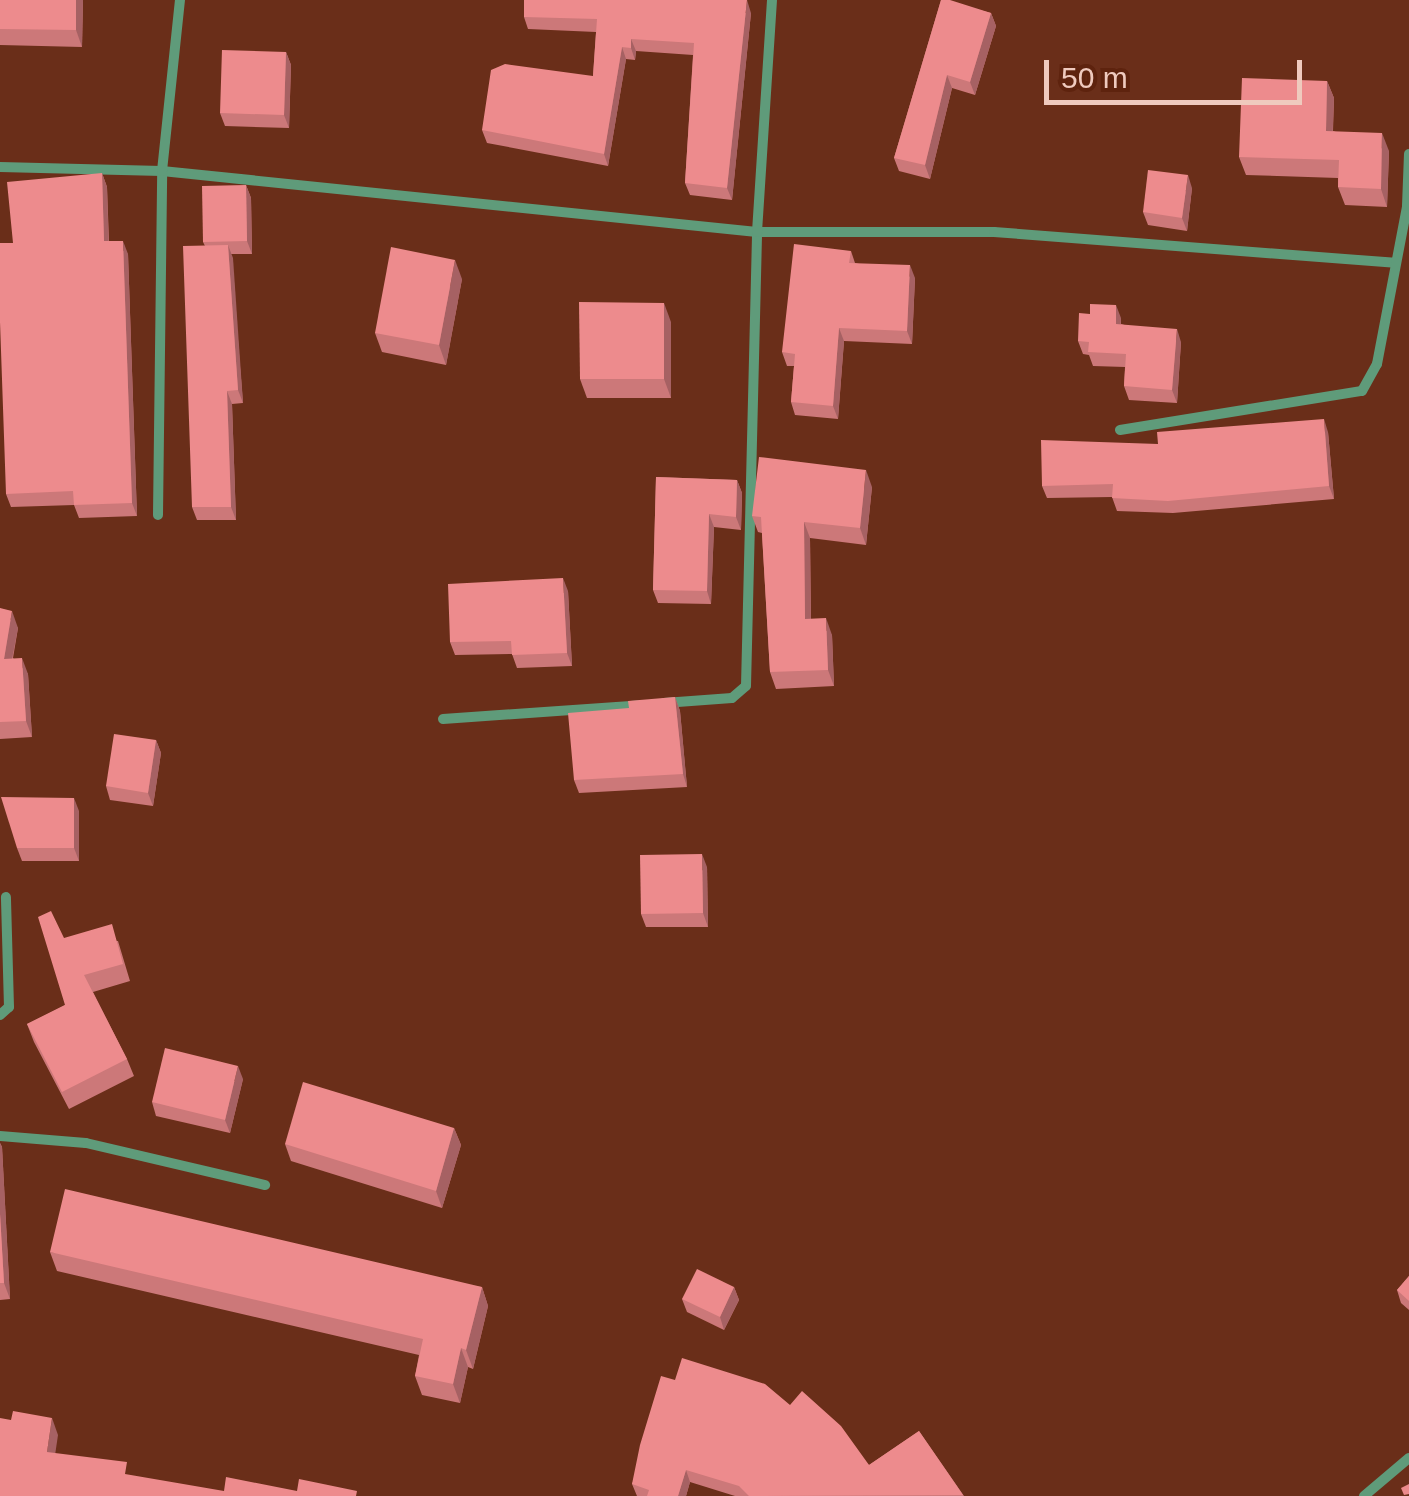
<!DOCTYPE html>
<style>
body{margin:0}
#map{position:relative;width:1409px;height:1496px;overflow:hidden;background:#6a2e19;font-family:Helvetica,sans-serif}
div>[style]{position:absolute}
.minor>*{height:10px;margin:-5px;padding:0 5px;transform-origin:5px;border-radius:5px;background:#5f9b7a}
.wall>*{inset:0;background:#cc7879}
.shaded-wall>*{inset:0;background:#a66163}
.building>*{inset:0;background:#ed8b8d}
span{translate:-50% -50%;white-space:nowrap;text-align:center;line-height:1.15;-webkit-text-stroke:10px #5e230e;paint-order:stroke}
.scale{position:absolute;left:1044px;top:60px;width:258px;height:45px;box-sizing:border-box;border:5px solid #efcabe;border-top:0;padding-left:12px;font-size:30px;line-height:35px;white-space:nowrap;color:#efcabe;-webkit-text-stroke:8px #5e230e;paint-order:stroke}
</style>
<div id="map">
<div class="minor">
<div style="left:0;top:167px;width:162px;rotate:1.4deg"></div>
<div style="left:162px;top:171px;width:598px;rotate:5.85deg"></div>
<div style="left:757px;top:232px;width:237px"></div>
<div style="left:994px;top:232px;width:402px;rotate:4.4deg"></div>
<div style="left:1120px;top:430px;width:245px;rotate:-9.2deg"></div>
<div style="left:1362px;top:391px;width:31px;rotate:-61deg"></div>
<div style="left:1377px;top:364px;width:161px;rotate:-79.2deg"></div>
<div style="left:1407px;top:206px;width:52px;rotate:-87.8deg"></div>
<div style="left:158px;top:515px;width:344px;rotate:-89.3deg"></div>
<div style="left:162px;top:171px;width:172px;rotate:-84deg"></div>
<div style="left:664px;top:703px;width:68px;rotate:-4.2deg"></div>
<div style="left:732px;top:698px;width:18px;rotate:-41deg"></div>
<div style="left:746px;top:686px;width:454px;rotate:-88.6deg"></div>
<div style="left:757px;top:232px;width:232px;rotate:-86.3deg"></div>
<div style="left:443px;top:719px;width:199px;rotate:-4deg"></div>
<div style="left:0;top:1015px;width:12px;rotate:-42deg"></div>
<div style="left:9px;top:1007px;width:110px;rotate:-91.6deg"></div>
<div style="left:0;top:1136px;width:86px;rotate:4.7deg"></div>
<div style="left:86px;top:1143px;width:184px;rotate:13.2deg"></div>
<div style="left:1364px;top:1496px;width:59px;rotate:-40.2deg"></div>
</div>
<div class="wall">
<div style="clip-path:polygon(0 0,83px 0,82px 47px,0 45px)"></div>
<div style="clip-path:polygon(941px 0,991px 13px,996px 26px,975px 95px,952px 88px,930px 179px,899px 171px,894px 158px)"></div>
<div style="clip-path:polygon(751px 13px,732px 200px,690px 195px,685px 183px,693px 55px,636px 51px,635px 60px,626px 59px,608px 166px,487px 143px,482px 130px,593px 76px,596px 32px,528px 29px,524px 17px)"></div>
<div style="clip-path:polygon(286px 52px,291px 65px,289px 128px,225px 126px,220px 113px)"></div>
<div style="clip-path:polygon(1327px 81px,1334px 98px,1333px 131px,1389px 151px,1387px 207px,1345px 205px,1338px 187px,1338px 178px,1246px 175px,1239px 157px)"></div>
<div style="clip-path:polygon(102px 173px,107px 187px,109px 241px,128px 254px,137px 516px,79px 518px,74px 505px,11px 507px,6px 494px,13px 243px)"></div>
<div style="clip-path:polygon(246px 185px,251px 198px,252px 254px,231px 254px,243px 403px,232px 404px,236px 520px,197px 520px,192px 507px,205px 246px,203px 242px)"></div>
<div style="clip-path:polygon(1192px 188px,1187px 231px,1148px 225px,1143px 212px)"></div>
<div style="clip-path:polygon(851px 251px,855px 263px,915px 278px,912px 344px,844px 341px,838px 419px,795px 415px,791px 402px,794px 366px,787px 366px,782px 352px)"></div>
<div style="clip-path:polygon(462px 279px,446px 365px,382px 352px,375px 333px)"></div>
<div style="clip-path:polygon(1121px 318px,1121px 324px,1181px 342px,1177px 403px,1129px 400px,1124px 386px,1125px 367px,1093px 366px,1089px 355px,1083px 354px,1078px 341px)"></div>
<div style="clip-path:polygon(671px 322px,671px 398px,587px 398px,580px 379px)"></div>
<div style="clip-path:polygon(1328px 432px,1334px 499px,1173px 513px,1117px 511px,1112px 497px,1047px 498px,1042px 486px,1158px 444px)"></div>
<div style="clip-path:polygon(656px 477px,737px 480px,742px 493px,741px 530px,714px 527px,711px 604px,658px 603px,653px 590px)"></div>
<div style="clip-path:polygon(872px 487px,866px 545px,810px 538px,811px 619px,832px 635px,834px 686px,776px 689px,770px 672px,762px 533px,758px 532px,752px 516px)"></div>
<div style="clip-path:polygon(568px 591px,572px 666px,517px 668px,512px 654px,455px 655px,450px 642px)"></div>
<div style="clip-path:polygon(0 608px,18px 628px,13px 658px,28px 674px,32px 737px,0 739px)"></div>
<div style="clip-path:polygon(675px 697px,680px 711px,687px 787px,579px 793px,574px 780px,629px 708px)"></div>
<div style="clip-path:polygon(156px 740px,161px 753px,153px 806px,110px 800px,106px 786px)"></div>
<div style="clip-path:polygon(79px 811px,79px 861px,22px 861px,17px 848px)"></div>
<div style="clip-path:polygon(707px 867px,708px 927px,646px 927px,641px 914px)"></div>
<div style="clip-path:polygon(64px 938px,118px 941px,130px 981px,93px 992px,127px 1059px,134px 1076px,69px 1109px,34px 1042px,27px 1024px,65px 1005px)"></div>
<div style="clip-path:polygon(243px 1079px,230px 1133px,156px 1116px,152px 1102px)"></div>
<div style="clip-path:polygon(454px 1128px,461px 1145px,442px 1208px,291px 1161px,285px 1144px)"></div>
<div style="clip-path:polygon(0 1143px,2px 1147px,10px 1299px,0 1300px)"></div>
<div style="clip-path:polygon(50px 1252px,482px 1287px,488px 1306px,473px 1369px,468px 1367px,460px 1403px,422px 1395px,415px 1376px,419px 1355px,57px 1271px)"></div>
<div style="clip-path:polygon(1409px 1276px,1409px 1310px,1401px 1303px,1397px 1290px)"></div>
<div style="clip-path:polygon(734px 1287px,739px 1300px,724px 1330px,687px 1312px,682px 1299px)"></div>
<div style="clip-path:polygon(675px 1380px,790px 1405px,869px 1465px,919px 1431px,964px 1496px,735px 1496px,690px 1482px,686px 1496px,637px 1496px,632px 1484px)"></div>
</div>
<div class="shaded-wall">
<div style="clip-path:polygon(76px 0,83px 0,82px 47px,76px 30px)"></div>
<div style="clip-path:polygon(747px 0,751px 13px,732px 200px,727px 188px)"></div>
<div style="clip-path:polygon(991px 13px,996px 26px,975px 95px,970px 82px)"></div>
<div style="clip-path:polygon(631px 39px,636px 51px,635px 60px,631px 48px)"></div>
<div style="clip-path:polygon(622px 47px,626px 59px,608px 166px,604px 154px)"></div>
<div style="clip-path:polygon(286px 52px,291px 65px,289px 128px,284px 115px)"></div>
<div style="clip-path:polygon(947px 75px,952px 88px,930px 179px,925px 165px)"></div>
<div style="clip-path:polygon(1327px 81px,1334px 98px,1332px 149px,1326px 131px)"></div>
<div style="clip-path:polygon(1382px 133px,1389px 151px,1387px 207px,1381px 189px)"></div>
<div style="clip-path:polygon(102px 173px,107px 187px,109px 254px,104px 241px)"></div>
<div style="clip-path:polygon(1188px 175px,1192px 188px,1187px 231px,1182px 218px)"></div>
<div style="clip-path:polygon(246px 185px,251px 198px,252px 254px,247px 241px)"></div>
<div style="clip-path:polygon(123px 241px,128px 254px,137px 516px,132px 503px)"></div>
<div style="clip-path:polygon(228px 245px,233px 258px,243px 403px,238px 390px)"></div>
<div style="clip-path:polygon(455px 260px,462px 279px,446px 365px,439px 345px)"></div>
<div style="clip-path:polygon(910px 265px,915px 278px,912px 344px,907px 331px)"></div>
<div style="clip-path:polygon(664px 303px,671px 322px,671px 398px,664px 379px)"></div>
<div style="clip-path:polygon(1116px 305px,1121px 318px,1120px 337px,1116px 324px)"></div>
<div style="clip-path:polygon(839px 328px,844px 341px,838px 419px,833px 406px)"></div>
<div style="clip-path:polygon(1177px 329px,1181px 342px,1177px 403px,1172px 390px)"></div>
<div style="clip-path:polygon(227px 391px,232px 404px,236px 520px,231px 507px)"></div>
<div style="clip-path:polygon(1324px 419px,1328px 432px,1334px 499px,1329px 486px)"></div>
<div style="clip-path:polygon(866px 470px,872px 487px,866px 545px,860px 528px)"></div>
<div style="clip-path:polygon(737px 480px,742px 493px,741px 530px,736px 517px)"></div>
<div style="clip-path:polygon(709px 514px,714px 527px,711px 604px,707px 591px)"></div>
<div style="clip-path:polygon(804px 522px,810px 538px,811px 636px,805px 619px)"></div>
<div style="clip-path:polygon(563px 578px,568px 591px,572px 666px,567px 653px)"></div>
<div style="clip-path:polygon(12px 611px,18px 628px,9px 675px,4px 659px)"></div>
<div style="clip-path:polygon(826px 618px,832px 635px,834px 686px,828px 670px)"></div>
<div style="clip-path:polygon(22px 658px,28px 674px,32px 737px,26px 721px)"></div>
<div style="clip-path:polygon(675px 697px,680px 711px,687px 787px,683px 774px)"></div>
<div style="clip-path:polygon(156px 740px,161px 753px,153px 806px,148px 793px)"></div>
<div style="clip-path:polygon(74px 798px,79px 811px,79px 861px,74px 848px)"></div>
<div style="clip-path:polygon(702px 854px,707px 867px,708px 927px,703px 913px)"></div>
<div style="clip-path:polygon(238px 1066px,243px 1079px,230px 1133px,225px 1120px)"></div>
<div style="clip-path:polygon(454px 1128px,461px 1145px,442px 1208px,436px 1191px)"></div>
<div style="clip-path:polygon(0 1143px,2px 1147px,10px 1299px,4px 1283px,0 1214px)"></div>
<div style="clip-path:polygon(482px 1287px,488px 1306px,473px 1369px,466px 1350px)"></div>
<div style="clip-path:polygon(734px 1287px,739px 1300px,724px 1330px,720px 1317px)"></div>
<div style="clip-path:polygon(461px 1348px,468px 1367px,460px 1403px,453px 1384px)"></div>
<div style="clip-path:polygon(52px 1418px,58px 1435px,53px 1469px,47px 1452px)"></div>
<div style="clip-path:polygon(686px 1470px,690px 1482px,686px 1496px,678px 1496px)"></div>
</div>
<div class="building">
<div style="clip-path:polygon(0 0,76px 0,76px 30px,0 29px)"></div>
<div style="clip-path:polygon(524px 0,747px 0,727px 188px,685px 183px,694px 43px,631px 39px,631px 48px,622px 47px,604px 154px,482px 130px,491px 70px,505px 64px,593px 76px,597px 19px,524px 17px)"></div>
<div style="clip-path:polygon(941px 0,950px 0,991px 13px,970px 82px,947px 75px,925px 165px,894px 158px)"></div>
<div style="clip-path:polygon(222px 50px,286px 52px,284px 115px,220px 113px)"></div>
<div style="clip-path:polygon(1242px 78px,1327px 81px,1326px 131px,1382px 133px,1381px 189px,1338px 187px,1339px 160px,1239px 157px)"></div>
<div style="clip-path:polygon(1148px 170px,1188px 175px,1182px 218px,1143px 212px)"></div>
<div style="clip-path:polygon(102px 173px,104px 241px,123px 241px,132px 503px,74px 505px,73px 491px,6px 494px,0 322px,0 243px,13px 243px,7px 182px)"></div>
<div style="clip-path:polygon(246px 185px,247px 241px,203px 242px,202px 186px)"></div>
<div style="clip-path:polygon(794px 244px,851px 251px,849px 263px,910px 265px,907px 331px,839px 328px,833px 406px,791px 402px,795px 354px,782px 352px)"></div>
<div style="clip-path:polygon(228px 245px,238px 390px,227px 391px,231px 507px,192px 507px,183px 246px)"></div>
<div style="clip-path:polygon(391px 247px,455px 260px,439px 345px,375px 333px)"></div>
<div style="clip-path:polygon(579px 302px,664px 303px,664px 379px,580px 379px)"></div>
<div style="clip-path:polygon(1090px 304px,1116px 305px,1116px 324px,1177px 329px,1172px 390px,1124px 386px,1126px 354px,1088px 352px,1089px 342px,1078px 341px,1079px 313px,1090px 314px)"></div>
<div style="clip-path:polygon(1324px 419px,1329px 486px,1168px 501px,1112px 498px,1113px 484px,1042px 486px,1041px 440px,1158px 444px,1157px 432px)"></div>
<div style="clip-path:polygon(759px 457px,866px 470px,860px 528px,804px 522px,805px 619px,826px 618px,828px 670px,770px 672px,761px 517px,752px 516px)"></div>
<div style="clip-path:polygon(656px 477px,737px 480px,736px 517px,709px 514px,707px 591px,653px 590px)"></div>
<div style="clip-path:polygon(563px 578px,567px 653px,512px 655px,511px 641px,450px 642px,448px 584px)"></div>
<div style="clip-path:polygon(0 608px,12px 611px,4px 659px,22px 658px,26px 721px,0 722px)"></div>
<div style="clip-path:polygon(675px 697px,683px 774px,574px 780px,568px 713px,629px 708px,628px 701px)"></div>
<div style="clip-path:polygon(114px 734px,156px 740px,148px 793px,106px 786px)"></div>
<div style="clip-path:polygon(1px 797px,74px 798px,74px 848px,17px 848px)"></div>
<div style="clip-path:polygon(702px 854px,703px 913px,641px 914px,640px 855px)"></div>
<div style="clip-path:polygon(51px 911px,64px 938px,112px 924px,123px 964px,84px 975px,127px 1059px,62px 1092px,27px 1024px,65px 1005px,38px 917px)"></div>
<div style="clip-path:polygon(165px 1048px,238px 1066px,225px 1120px,152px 1102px)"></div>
<div style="clip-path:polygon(303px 1082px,454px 1128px,436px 1191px,285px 1144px)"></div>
<div style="clip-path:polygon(65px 1189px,482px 1287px,466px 1350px,461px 1348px,453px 1384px,415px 1376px,423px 1339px,50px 1252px)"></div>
<div style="clip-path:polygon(0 1214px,4px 1283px,0 1283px)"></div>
<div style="clip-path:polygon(697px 1269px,734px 1287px,720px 1317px,682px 1299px)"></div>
<div style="clip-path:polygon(1409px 1276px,1409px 1301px,1397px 1290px)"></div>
<div style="clip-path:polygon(682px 1358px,765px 1384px,790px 1405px,802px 1391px,841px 1426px,869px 1465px,919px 1431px,963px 1495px,749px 1496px,739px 1486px,686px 1470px,678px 1496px,647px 1496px,649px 1490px,632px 1484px,640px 1445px,661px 1376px,675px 1380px)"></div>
<div style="clip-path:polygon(13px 1411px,52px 1418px,47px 1452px,127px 1462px,125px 1474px,224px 1491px,226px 1477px,297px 1491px,299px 1479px,357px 1491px,356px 1496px,0 1496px,0 1418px,11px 1420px)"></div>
<div style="clip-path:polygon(1409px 1484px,1409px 1494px,1404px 1495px,1401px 1488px)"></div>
</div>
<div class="scale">50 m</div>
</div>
